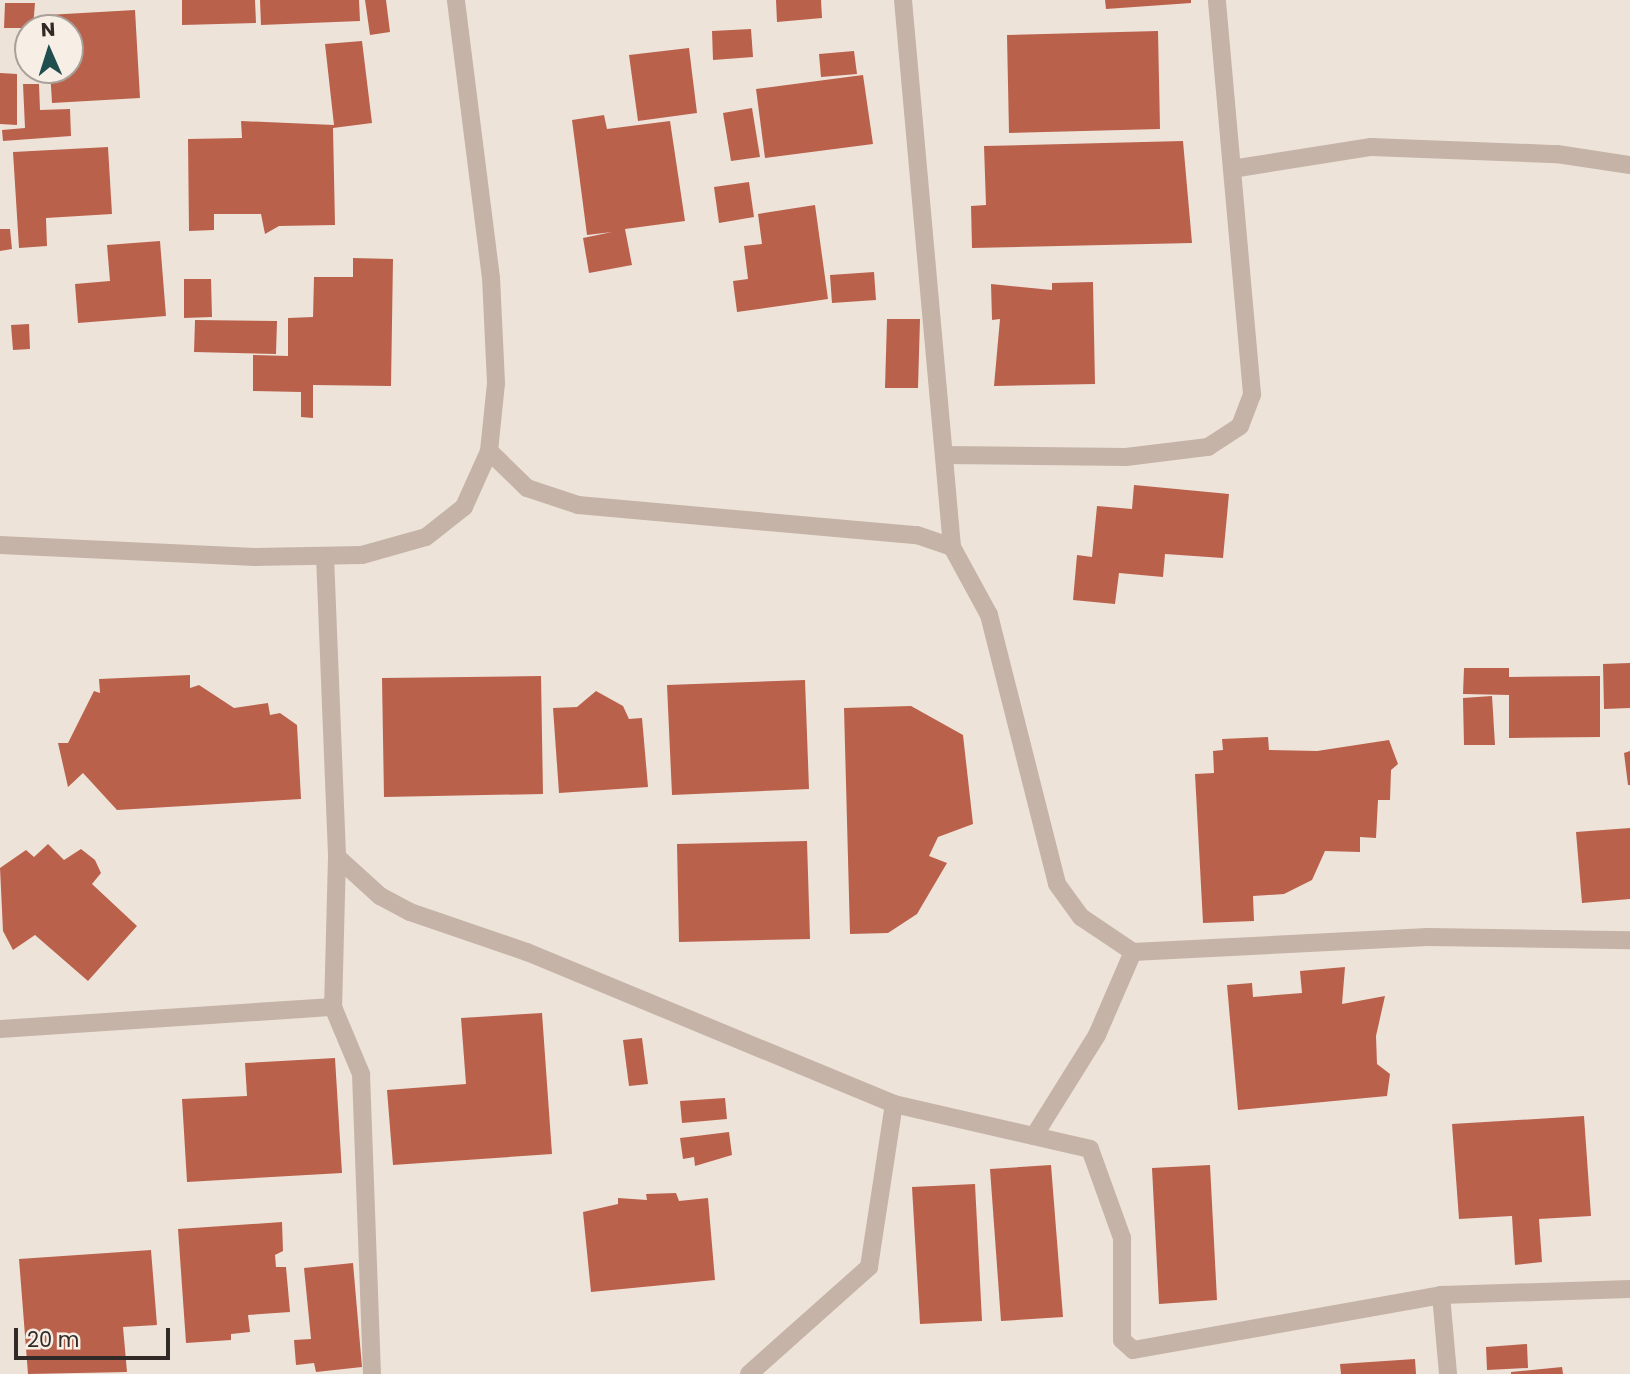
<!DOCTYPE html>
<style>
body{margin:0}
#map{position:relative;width:1630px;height:1374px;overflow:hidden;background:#eee3d9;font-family:Poppins,sans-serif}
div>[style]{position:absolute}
.building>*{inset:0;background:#ba614c}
.minor>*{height:18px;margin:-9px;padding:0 9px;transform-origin:9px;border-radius:9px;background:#c5b3a7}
span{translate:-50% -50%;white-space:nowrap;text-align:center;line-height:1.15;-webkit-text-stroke:7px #f7eee5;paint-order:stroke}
.north{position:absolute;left:14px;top:14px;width:70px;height:70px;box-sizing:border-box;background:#f7eee5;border:2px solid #a8a099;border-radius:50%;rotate:357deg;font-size:19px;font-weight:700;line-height:28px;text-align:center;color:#322a26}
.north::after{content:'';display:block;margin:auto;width:24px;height:32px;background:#204e4f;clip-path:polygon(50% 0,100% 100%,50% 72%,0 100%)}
.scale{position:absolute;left:14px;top:1328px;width:156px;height:32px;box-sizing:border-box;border:4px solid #322a26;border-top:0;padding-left:9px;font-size:21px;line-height:24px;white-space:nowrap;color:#322a26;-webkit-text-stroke:5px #f7eee5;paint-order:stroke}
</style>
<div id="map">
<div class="building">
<div style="clip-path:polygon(182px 0,255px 0,256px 23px,182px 25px)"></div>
<div style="clip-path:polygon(260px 0,359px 0,360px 21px,261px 25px)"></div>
<div style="clip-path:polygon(365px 0,386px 0,390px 32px,370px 35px)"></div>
<div style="clip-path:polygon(776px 0,821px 0,822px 18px,777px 22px)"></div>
<div style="clip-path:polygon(1105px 0,1191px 0,1191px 3px,1106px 9px)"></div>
<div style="clip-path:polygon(5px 3px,35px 3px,33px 28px,4px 28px)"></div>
<div style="clip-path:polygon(135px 10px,140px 98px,52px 103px,50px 70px,70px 70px,70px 28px,48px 28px,47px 15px)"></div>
<div style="clip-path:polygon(751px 29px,753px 57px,713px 60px,712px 31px)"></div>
<div style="clip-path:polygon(1158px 31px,1160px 129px,1009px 133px,1007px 35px)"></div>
<div style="clip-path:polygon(362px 41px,372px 123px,333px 128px,335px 225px,279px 226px,265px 234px,261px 214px,214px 214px,214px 230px,189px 231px,188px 139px,242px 138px,241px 121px,334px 125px,325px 44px)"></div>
<div style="clip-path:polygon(689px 48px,697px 113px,638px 121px,629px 55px)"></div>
<div style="clip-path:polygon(854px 51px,857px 74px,821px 77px,819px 54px)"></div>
<div style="clip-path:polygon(0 73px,17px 74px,17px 125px,0 124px)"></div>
<div style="clip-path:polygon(863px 75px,873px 144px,765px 158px,756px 89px)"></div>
<div style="clip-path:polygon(23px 84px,39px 84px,40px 110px,70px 109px,71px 136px,3px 141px,2px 130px,25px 128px)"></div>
<div style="clip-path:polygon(752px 108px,760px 157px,731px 161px,723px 113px)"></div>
<div style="clip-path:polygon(604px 115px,607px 129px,670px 121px,685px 221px,625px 229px,632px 265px,589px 273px,583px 238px,612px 232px,587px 235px,572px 120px)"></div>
<div style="clip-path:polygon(1183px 141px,1192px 243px,972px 248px,971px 206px,986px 205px,984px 146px)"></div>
<div style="clip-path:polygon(108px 147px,112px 214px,46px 218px,47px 246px,19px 248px,13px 152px)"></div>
<div style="clip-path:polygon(749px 182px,754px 217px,719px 223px,714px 187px)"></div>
<div style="clip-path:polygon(815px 205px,828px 299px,737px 312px,733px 281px,748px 279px,744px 246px,762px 244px,758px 214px)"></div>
<div style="clip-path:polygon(0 229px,10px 229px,12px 249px,0 251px)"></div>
<div style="clip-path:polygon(160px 241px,166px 316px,78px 323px,75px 284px,110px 281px,107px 245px)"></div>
<div style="clip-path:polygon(353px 258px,393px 259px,391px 386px,313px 385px,313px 418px,301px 417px,301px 392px,253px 391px,253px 355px,288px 356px,288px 318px,313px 317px,314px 277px,353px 277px)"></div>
<div style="clip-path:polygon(874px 272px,876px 300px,832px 303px,830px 275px)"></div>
<div style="clip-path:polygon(184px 279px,211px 279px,212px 317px,184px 318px)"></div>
<div style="clip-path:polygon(1093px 282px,1095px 384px,994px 386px,1000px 319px,992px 320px,991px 284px,1052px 290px,1052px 283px)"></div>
<div style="clip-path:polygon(887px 319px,920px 319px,918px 388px,885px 388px)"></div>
<div style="clip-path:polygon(195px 320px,277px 321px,276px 354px,194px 352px)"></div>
<div style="clip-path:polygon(29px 324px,30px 349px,13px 350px,11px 325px)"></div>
<div style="clip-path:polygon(1134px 485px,1229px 494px,1223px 558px,1165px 554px,1163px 577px,1119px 573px,1115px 604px,1073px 600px,1077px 555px,1092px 557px,1097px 506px,1132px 509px)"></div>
<div style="clip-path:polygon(1630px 663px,1630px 708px,1604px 709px,1603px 664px)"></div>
<div style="clip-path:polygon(1464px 668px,1509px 668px,1509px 677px,1600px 676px,1600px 737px,1509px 738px,1509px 695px,1463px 694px)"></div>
<div style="clip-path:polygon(190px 675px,190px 688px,199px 685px,234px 708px,268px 703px,270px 715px,280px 713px,297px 725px,301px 799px,117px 810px,83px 773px,68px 787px,58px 743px,68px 743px,94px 691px,100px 693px,99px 679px)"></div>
<div style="clip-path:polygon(541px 676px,543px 794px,384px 797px,382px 678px)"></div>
<div style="clip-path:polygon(805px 680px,809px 789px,672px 795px,667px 685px)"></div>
<div style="clip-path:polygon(596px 691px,623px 706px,629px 719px,642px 718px,648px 787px,559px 793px,553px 708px,577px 707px)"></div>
<div style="clip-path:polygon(1492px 696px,1495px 745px,1464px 745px,1463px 698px)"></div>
<div style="clip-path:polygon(911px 706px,963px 735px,973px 824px,938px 837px,929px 856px,947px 863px,917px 914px,888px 933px,850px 934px,844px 708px)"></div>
<div style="clip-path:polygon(1268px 737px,1269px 750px,1317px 751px,1389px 740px,1398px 764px,1391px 770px,1390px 800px,1378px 800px,1376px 838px,1360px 837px,1360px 852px,1325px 851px,1312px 880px,1284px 894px,1253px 896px,1254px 921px,1203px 923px,1195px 774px,1214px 773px,1213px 751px,1223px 750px,1222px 739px)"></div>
<div style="clip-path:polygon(1630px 751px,1630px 785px,1628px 785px,1624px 753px)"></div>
<div style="clip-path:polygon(1630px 828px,1630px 899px,1582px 903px,1576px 832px)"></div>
<div style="clip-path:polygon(807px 841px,810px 939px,679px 942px,677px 844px)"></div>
<div style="clip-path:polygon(48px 844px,64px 860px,81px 849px,95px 860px,101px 873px,92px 884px,137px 926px,88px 981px,35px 935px,13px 950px,3px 931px,0 868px,26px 850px,34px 857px)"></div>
<div style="clip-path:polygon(1345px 967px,1342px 1004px,1385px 996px,1376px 1036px,1377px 1064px,1390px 1074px,1387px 1096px,1238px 1110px,1227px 985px,1252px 983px,1253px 997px,1302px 993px,1300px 971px)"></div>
<div style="clip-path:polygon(542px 1013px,552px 1154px,393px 1165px,387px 1090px,466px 1084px,461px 1018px)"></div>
<div style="clip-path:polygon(642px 1038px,648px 1084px,629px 1086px,623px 1040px)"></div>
<div style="clip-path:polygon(335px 1058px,342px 1173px,187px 1182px,182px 1099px,247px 1096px,245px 1063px)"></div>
<div style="clip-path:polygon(725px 1098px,727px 1119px,682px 1123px,680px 1101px)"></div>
<div style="clip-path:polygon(1584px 1116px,1591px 1216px,1539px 1219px,1542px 1262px,1515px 1265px,1512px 1216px,1459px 1219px,1452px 1124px)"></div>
<div style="clip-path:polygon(729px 1132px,732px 1155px,695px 1166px,694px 1157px,683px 1159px,680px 1138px)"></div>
<div style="clip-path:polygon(1051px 1165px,1063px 1317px,1001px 1321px,990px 1169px)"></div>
<div style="clip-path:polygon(1210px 1165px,1217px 1300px,1159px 1304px,1152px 1168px)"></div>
<div style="clip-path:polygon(975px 1184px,982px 1321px,920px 1324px,912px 1187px)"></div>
<div style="clip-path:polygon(676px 1193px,679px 1201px,708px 1198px,715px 1280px,591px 1292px,583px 1212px,618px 1204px,618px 1198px,647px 1200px,646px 1194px)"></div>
<div style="clip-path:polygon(282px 1222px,283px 1251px,275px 1255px,276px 1267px,286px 1267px,290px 1312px,248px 1315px,250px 1332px,231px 1334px,231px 1340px,186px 1343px,178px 1229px)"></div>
<div style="clip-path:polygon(151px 1250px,157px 1325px,123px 1327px,127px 1372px,28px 1374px,19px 1259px)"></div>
<div style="clip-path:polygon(353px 1263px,362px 1367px,316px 1372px,314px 1363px,296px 1365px,294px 1340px,311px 1339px,304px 1268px)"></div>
<div style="clip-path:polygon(1527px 1344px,1528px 1368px,1487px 1370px,1486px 1347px)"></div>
<div style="clip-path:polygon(1415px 1359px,1416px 1374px,1341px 1374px,1340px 1364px)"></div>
<div style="clip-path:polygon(1562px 1367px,1563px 1374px,1511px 1374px,1511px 1372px)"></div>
</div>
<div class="minor">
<div style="left:903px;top:0;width:549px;rotate:84.88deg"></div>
<div style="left:1232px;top:169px;width:141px;rotate:-9deg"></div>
<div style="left:1371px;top:147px;width:186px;rotate:2.2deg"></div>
<div style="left:1557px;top:154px;width:74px;rotate:8.6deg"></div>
<div style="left:489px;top:451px;width:53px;rotate:44.2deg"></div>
<div style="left:527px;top:488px;width:54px;rotate:18.4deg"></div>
<div style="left:578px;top:505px;width:340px;rotate:5.1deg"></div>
<div style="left:917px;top:535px;width:37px;rotate:19deg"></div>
<div style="left:952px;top:547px;width:77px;rotate:61.4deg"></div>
<div style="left:989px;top:615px;width:277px;rotate:75.8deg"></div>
<div style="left:1057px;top:884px;width:41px;rotate:54deg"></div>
<div style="left:1081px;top:917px;width:63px;rotate:33.9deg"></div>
<div style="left:1133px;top:952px;width:295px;rotate:-2.9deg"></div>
<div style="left:1428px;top:937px;width:202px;rotate:0.9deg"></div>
<div style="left:944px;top:455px;width:182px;rotate:0.6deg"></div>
<div style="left:1126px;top:457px;width:83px;rotate:-7deg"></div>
<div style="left:1208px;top:447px;width:38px;rotate:-33deg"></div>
<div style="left:1240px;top:426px;width:34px;rotate:-69deg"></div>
<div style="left:1252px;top:394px;width:396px;rotate:-95.1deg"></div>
<div style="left:0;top:545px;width:255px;rotate:2.7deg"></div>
<div style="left:255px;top:557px;width:107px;rotate:-1.1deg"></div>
<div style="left:362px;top:555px;width:66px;rotate:-15.7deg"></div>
<div style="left:426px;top:537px;width:48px;rotate:-38.3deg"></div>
<div style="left:464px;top:507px;width:61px;rotate:-65.9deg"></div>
<div style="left:489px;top:451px;width:68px;rotate:-84.1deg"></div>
<div style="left:496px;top:383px;width:105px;rotate:-92.7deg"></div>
<div style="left:491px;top:278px;width:280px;rotate:-97.2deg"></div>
<div style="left:325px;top:556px;width:301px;rotate:87.7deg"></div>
<div style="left:337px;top:857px;width:150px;rotate:91.5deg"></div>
<div style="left:333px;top:1007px;width:73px;rotate:67.3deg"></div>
<div style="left:361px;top:1074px;width:300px;rotate:87.9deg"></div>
<div style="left:337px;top:857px;width:58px;rotate:42.2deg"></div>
<div style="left:380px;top:896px;width:34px;rotate:28deg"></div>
<div style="left:410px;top:912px;width:124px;rotate:18.9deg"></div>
<div style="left:527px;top:952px;width:397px;rotate:22.5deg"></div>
<div style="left:894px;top:1104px;width:201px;rotate:12.9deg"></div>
<div style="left:1090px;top:1149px;width:95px;rotate:70.2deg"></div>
<div style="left:1122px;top:1238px;width:102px;rotate:90deg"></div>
<div style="left:1122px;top:1340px;width:15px;rotate:42deg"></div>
<div style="left:1133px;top:1350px;width:313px;rotate:-10.1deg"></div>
<div style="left:1441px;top:1295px;width:189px;rotate:-1.8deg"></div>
<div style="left:0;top:1029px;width:334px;rotate:-3.8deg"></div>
<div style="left:1034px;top:1136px;width:119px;rotate:-58deg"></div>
<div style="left:1097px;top:1035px;width:90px;rotate:-66.6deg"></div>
<div style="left:1441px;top:1295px;width:79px;rotate:84.9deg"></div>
<div style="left:749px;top:1374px;width:161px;rotate:-41.7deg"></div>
<div style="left:869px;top:1267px;width:165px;rotate:-81.3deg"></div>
</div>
<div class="north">N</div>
<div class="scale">20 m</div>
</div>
